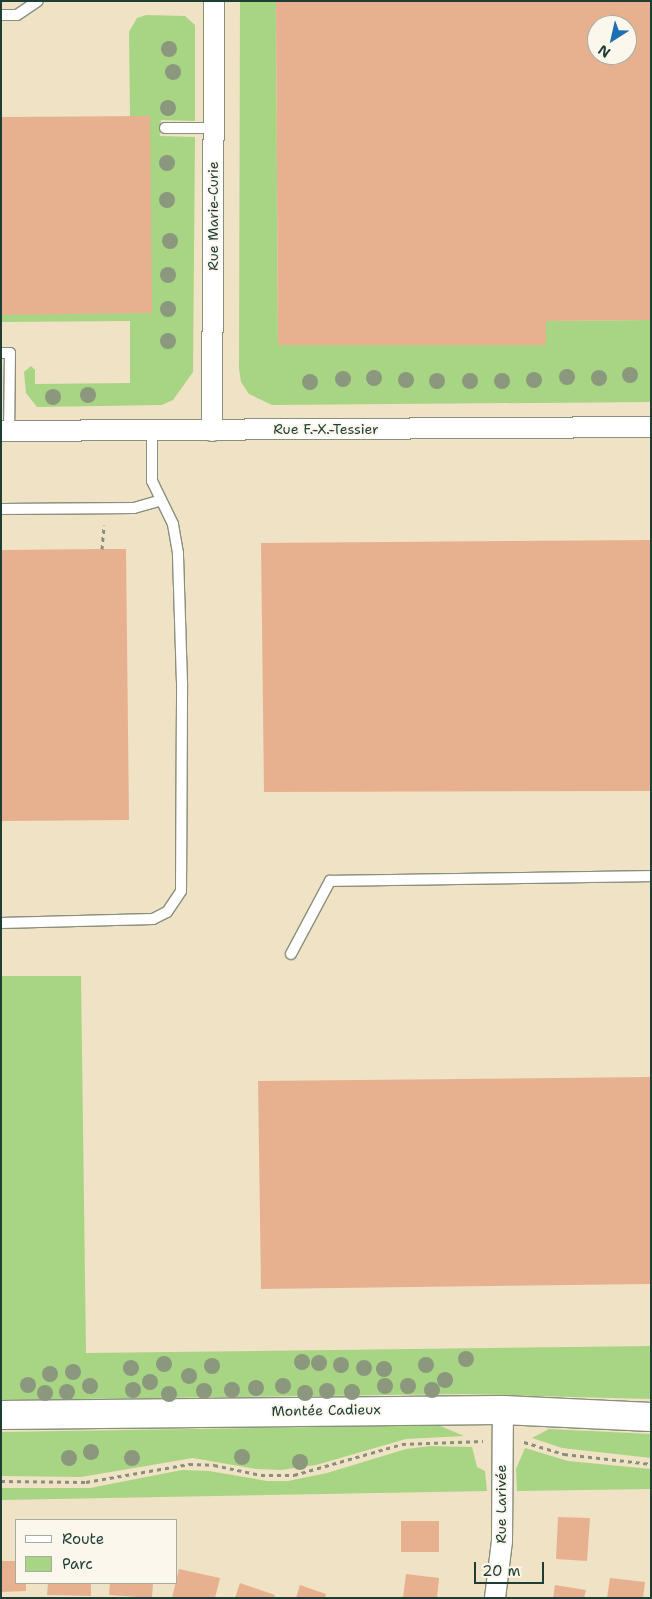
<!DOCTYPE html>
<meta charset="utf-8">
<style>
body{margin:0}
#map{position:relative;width:652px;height:1599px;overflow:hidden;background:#f0e2c4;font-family:"Shantell Sans",sans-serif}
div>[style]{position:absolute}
.green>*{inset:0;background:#a7d583}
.building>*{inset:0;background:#e7b190}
.path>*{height:3px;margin-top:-1.5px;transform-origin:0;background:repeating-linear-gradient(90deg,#88907c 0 4px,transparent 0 8px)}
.roads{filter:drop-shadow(1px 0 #88907c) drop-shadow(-1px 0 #88907c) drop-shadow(0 1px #88907c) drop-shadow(0 -1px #88907c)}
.lane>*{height:10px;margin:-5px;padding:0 5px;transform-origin:5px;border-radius:5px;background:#fff}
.street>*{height:20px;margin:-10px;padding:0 10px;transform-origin:10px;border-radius:10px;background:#fff}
.secondary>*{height:28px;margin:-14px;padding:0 14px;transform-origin:14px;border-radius:14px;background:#fff}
.trees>*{width:16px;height:16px;margin:-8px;border-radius:50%;background:#8c987e}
span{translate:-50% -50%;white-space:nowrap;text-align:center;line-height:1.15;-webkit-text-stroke:4px #fbf7ec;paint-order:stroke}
.street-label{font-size:14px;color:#1f3d34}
.frame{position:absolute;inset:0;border:2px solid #1f3d34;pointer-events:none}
.legend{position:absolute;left:15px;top:1519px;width:162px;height:65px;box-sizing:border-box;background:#fbf7ec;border:1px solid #a3ada2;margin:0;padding:6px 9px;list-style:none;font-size:15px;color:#1f3d34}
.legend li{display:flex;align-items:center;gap:10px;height:25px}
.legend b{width:25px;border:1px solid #a3ada2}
.north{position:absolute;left:587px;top:15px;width:50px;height:50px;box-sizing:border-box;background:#fbf7ec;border:1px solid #a3ada2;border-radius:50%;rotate:215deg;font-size:14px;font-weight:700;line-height:20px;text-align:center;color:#1f3d34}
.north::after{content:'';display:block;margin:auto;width:18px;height:22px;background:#1f6fb2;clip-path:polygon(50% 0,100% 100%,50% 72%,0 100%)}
.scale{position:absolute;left:474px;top:1562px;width:70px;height:22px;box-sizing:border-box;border:2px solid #1f3d34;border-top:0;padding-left:6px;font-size:15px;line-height:18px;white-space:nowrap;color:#1f3d34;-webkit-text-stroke:4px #fbf7ec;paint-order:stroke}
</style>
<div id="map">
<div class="green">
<div style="clip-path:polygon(240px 1px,276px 1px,278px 345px,545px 345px,546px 321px,651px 320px,651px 402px,272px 405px,249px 394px,241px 382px,239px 369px)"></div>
<div style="clip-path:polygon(146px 15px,185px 16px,195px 25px,195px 121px,161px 120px,160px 136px,195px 137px,193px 372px,173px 400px,162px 405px,37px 407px,26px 393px,24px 372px,31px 366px,35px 370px,35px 384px,130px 383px,130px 321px,1px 322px,1px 315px,130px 116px,129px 32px,137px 18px)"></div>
<div style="clip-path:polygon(1px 976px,81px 976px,86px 1353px,651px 1346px,651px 1399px,465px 1394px,1px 1400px)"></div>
<div style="clip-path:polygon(438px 1425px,464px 1436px,406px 1439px,316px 1465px,281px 1470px,256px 1469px,193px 1458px,81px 1477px,1px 1476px,1px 1432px)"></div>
<div style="clip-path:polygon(549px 1429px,651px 1434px,651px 1458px,562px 1448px,532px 1438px)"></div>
<div style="clip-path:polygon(431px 1446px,472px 1447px,477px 1467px,485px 1471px,487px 1491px,1px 1500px,1px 1488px,90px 1488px,182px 1470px,209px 1471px,267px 1481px,288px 1481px,327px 1473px,406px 1449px)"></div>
<div style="clip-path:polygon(525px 1448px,568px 1461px,651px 1469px,651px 1489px,517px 1491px,516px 1469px)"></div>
</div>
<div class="building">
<div style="clip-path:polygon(evenodd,276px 1px,651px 1px,651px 320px,546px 321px,546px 345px,278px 345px,276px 1px,597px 25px,627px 25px,627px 55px,597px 55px,597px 25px)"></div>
<div style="clip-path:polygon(150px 116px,152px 313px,1px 315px,1px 117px)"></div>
<div style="clip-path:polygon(651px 540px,651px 791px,264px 792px,261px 543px)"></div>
<div style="clip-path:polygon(102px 549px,126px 549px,129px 820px,1px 821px,1px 550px)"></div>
<div style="clip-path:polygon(651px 1077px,651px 1284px,261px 1289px,258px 1081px)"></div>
<div style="clip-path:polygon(558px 1517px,590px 1518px,587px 1561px,556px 1559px)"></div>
<div style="clip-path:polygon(401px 1521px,439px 1521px,439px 1552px,401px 1552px)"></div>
<div style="clip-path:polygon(1px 1561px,16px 1561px,16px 1583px,26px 1583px,26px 1591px,1px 1592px)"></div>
<div style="clip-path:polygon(179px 1569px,220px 1578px,215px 1598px,172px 1598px)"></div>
<div style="clip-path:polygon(406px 1574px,439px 1578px,437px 1598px,403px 1598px)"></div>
<div style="clip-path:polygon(610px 1578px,645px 1582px,643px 1598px,607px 1598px)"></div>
<div style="clip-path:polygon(48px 1583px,91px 1583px,91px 1596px,47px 1595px)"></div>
<div style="clip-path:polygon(110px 1583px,153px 1583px,152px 1598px,109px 1595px)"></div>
<div style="clip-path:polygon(240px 1583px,275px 1595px,274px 1598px,235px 1598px)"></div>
<div style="clip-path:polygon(300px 1585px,326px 1594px,325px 1598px,296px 1598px)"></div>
<div style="clip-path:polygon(555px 1585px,586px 1590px,584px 1598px,553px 1598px)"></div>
</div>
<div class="path">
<div style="left:102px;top:549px;width:24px;rotate:-85deg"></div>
<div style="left:524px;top:1442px;width:42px;rotate:16.7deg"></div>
<div style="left:564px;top:1454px;width:88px;rotate:6.6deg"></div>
<div style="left:1px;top:1481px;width:85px;rotate:0.7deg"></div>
<div style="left:86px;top:1482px;width:105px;rotate:-9.9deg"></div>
<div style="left:189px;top:1464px;width:25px;rotate:2deg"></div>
<div style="left:214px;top:1465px;width:48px;rotate:12deg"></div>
<div style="left:261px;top:1475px;width:33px"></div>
<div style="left:294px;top:1475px;width:112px;rotate:-16deg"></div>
<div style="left:402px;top:1444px;width:81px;rotate:-2.1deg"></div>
</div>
<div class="roads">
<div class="lane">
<div style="left:1px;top:15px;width:16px"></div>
<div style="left:17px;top:15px;width:25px;rotate:-34deg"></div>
<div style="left:165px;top:128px;width:49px"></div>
<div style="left:1px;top:353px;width:9px"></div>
<div style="left:10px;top:353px;width:78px;rotate:90.7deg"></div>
<div style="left:1px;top:509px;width:133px;rotate:-0.4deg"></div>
<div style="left:134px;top:508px;width:26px;rotate:-16deg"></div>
<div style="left:1px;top:923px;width:152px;rotate:-1.5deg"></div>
<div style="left:153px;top:919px;width:16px;rotate:-27deg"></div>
<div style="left:167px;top:912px;width:25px;rotate:-56deg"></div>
<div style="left:181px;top:891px;width:208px;rotate:-89.7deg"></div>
<div style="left:182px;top:683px;width:130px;rotate:-91.8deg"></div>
<div style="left:178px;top:553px;width:29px;rotate:-100deg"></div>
<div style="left:173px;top:524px;width:48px;rotate:-116deg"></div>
<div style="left:152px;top:481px;width:51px;rotate:-90deg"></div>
<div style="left:291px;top:954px;width:83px;rotate:-61.9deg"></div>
<div style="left:330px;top:881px;width:321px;rotate:-0.9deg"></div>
</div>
<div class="street">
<div style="left:1px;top:431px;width:650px;rotate:-0.35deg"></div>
<div style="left:212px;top:431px;width:430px;rotate:-89.7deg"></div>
<div style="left:495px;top:1598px;width:57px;rotate:-83deg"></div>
<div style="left:502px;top:1541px;width:131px;rotate:-89.6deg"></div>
</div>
<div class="secondary">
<div style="left:1px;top:1415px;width:502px;rotate:-0.57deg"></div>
<div style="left:503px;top:1410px;width:148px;rotate:2.7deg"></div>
</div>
</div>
<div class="trees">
<div style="left:169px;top:49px"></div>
<div style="left:173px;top:72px"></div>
<div style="left:168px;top:108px"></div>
<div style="left:167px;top:163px"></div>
<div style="left:167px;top:200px"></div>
<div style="left:170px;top:241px"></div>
<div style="left:168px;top:275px"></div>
<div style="left:168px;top:309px"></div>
<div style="left:168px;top:341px"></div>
<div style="left:630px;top:375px"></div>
<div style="left:567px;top:377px"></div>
<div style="left:374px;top:378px"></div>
<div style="left:599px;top:378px"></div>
<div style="left:343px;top:379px"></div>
<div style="left:406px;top:380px"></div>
<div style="left:534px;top:380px"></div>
<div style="left:437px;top:381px"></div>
<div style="left:470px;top:381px"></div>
<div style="left:502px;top:381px"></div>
<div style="left:310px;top:382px"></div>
<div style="left:88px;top:395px"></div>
<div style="left:53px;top:397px"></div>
<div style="left:466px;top:1359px"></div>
<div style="left:302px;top:1362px"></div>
<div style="left:319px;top:1363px"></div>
<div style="left:164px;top:1364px"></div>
<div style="left:341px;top:1365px"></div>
<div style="left:426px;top:1365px"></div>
<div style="left:212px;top:1366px"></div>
<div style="left:131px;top:1368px"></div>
<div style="left:364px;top:1368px"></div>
<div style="left:384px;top:1369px"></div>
<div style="left:73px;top:1372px"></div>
<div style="left:50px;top:1374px"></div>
<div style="left:189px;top:1376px"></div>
<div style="left:445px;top:1380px"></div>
<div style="left:150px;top:1382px"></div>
<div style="left:28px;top:1385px"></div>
<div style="left:90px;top:1386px"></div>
<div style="left:283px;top:1386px"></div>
<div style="left:385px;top:1386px"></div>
<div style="left:408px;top:1386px"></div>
<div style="left:256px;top:1388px"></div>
<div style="left:133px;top:1390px"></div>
<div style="left:232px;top:1390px"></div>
<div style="left:432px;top:1390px"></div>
<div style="left:204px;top:1391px"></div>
<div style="left:327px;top:1391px"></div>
<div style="left:67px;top:1392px"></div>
<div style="left:352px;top:1392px"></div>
<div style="left:45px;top:1393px"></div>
<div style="left:305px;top:1393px"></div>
<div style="left:169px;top:1394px"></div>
<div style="left:91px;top:1452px"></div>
<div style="left:242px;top:1457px"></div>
<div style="left:69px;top:1458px"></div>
<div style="left:132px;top:1458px"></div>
<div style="left:300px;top:1462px"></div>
</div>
<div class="street-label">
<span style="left:213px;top:216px;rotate:-90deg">Rue Marie-Curie</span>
<span style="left:326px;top:429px">Rue F.-X.-Tessier</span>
<span style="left:326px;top:1410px;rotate:-1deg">Montée Cadieux</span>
<span style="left:501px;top:1504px;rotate:-90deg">Rue Larivée</span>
</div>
<div class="frame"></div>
<ul class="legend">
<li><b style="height:6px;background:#fff"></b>Route</li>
<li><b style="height:14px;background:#a7d583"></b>Parc</li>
</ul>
<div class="north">N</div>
<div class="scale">20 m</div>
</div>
